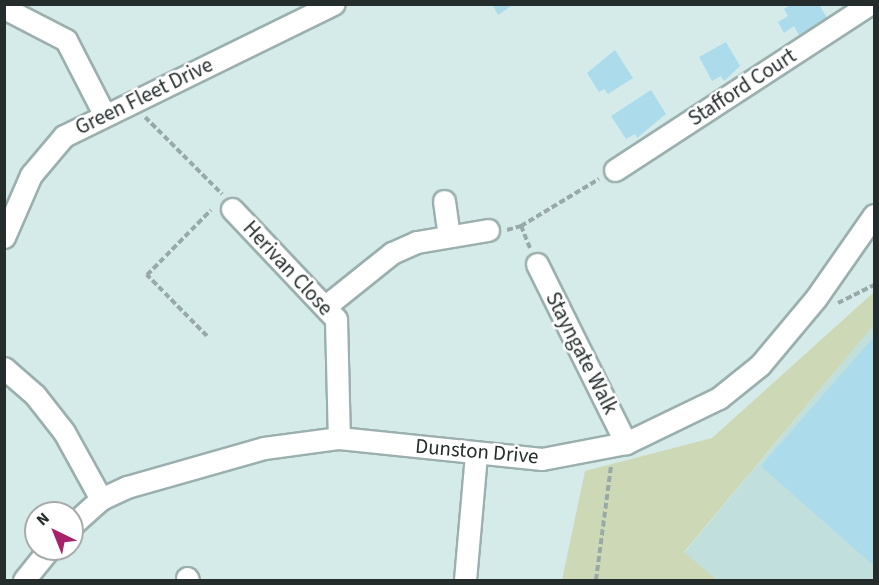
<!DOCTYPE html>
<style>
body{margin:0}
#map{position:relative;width:879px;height:585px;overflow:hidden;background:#d5ebe9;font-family:"Source Sans 3",sans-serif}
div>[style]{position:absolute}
.built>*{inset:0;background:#c1dfdc}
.green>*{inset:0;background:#cdd8b7}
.building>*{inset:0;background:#acdbec}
.path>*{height:4px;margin-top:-2px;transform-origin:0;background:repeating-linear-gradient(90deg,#98aaa8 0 6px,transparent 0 9px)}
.roads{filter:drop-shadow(2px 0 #9bb0ae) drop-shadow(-2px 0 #9bb0ae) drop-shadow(0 2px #9bb0ae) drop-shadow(0 -2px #9bb0ae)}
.street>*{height:21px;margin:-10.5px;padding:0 10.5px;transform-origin:10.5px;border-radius:10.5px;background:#fff}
span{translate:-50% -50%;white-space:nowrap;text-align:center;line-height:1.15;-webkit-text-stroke:5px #fff;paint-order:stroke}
.street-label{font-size:21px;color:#242d2c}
.frame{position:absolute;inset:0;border:6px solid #242d2c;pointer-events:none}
.north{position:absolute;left:24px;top:501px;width:60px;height:60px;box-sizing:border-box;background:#fff;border:2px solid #a7abab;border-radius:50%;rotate:317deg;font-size:16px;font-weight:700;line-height:24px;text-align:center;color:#242d2c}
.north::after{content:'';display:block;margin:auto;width:21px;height:27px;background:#a92168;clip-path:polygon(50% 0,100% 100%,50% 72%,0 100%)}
</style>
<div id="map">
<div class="built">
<div style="clip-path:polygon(874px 325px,874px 580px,717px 580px,684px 553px)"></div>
</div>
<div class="green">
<div style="clip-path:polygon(874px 292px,874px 325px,684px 552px,717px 580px,562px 580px,585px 471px,712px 438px)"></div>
</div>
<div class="building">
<div style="clip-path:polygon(492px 4px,514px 4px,498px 15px)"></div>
<div style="clip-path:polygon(792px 4px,819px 4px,828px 20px,800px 37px,794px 26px,784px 33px,778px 22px,788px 16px,784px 9px)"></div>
<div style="clip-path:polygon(726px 42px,740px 66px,724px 81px,721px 76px,712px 81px,699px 57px)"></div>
<div style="clip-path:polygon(615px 50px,633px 78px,608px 94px,604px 89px,599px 92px,587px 73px)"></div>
<div style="clip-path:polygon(651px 90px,666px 114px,637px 138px,635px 134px,626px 139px,611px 116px)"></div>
<div style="clip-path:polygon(874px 337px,874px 566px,761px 466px)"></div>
</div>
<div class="path">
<div style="left:145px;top:117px;width:109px;rotate:45deg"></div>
<div style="left:507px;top:230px;width:15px;rotate:-16deg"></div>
<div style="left:530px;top:248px;width:24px;rotate:-112deg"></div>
<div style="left:521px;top:226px;width:91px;rotate:-31.1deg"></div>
<div style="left:838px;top:303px;width:40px;rotate:-26.6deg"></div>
<div style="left:207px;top:336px;width:86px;rotate:-134.5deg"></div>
<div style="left:147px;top:275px;width:91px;rotate:-45.4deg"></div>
<div style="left:596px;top:580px;width:115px;rotate:-82.5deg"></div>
</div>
<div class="roads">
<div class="street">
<div style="left:4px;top:8px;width:70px;rotate:27.3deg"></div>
<div style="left:66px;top:40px;width:81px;rotate:62.8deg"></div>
<div style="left:615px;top:170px;width:304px;rotate:-33.1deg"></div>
<div style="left:444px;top:201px;width:35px;rotate:82deg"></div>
<div style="left:232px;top:209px;width:151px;rotate:46.6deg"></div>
<div style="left:336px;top:319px;width:119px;rotate:88.6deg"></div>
<div style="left:4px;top:237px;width:68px;rotate:-66.5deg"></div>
<div style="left:31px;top:175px;width:51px;rotate:-49.8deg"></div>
<div style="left:64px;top:136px;width:300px;rotate:-26.1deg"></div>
<div style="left:537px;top:264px;width:200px;rotate:63.6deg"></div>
<div style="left:327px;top:305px;width:83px;rotate:-38.7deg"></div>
<div style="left:392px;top:253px;width:27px;rotate:-24deg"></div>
<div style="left:417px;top:242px;width:72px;rotate:-9.6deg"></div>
<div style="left:4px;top:368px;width:41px;rotate:41.1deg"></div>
<div style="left:35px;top:395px;width:47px;rotate:51.9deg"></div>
<div style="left:64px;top:432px;width:77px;rotate:61.1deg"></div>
<div style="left:72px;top:525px;width:39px;rotate:-42deg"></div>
<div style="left:101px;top:499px;width:29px;rotate:-25deg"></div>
<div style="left:127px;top:487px;width:142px;rotate:-15.9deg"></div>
<div style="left:264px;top:448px;width:76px;rotate:-7.6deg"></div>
<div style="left:339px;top:438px;width:204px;rotate:5.9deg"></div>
<div style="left:542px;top:459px;width:86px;rotate:-10.8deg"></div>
<div style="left:626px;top:443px;width:103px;rotate:-25.8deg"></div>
<div style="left:719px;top:398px;width:53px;rotate:-38.8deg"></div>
<div style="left:760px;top:365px;width:87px;rotate:-50.1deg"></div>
<div style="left:816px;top:298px;width:101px;rotate:-55.1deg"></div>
<div style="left:187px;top:578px;width:2px;rotate:63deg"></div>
<div style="left:24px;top:580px;width:40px;rotate:-51deg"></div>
<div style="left:465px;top:580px;width:125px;rotate:-85deg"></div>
</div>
</div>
<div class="street-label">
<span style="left:742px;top:87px;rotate:-33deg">Stafford Court</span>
<span style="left:144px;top:96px;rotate:-26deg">Green Fleet Drive</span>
<span style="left:288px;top:268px;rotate:47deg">Herivan Close</span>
<span style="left:582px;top:353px;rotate:63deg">Stayngate Walk</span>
<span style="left:477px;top:451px;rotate:5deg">Dunston Drive</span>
</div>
<div class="frame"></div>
<div class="north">N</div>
</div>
